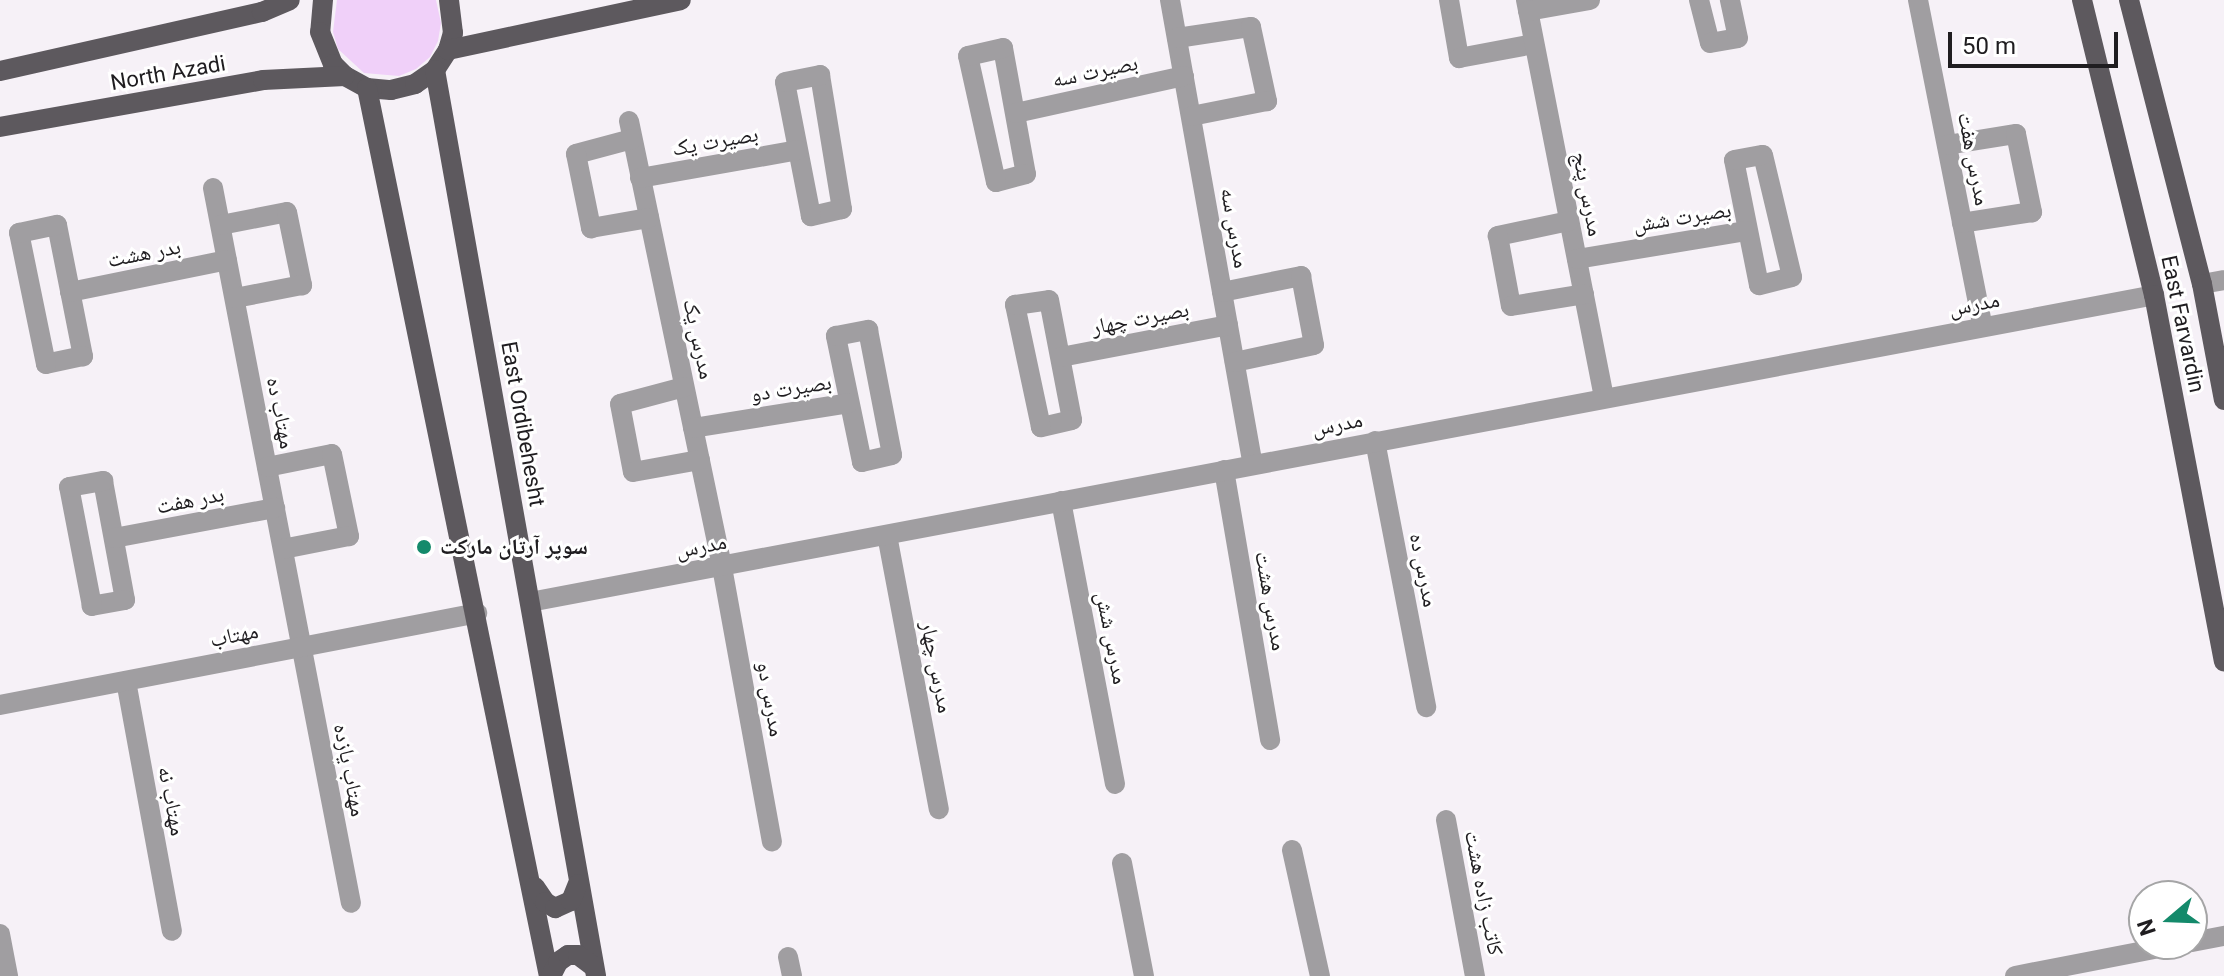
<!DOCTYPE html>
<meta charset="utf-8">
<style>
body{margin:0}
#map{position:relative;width:2224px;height:976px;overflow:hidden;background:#f6f1f7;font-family:Roboto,"Noto Naskh Arabic",sans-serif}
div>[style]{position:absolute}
.green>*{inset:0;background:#f0d0f9}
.minor>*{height:20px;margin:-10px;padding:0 10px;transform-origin:10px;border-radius:10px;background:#a09ea1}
.major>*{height:20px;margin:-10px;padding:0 10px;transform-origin:10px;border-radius:10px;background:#5d595e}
.dots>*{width:22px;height:22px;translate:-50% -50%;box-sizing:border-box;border:4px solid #fff;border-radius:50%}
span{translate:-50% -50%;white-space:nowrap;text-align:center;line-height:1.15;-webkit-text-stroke:6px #fff;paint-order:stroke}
.street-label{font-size:22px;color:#1f1d20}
.poi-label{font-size:22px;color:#1f1d20;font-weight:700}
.left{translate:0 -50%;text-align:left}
.north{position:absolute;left:2128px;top:880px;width:80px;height:80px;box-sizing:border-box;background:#fff;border:2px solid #a5a5a6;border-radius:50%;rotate:251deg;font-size:22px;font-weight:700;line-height:32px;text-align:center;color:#1f1d20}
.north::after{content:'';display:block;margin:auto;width:28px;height:36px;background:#148a6b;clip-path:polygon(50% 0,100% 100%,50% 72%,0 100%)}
.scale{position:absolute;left:1948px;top:32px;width:170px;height:36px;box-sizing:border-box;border:4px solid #1f1d20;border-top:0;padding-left:10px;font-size:24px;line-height:28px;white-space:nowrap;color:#1f1d20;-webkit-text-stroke:6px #fff;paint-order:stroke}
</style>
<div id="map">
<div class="green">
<div style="clip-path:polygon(337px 0,436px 0,441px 23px,438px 41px,430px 57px,416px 69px,399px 76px,364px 73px,338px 49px,333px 32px)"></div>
</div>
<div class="minor">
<div style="left:1170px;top:0;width:472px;rotate:79.9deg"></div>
<div style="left:1449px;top:0;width:59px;rotate:80.2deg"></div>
<div style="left:1459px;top:58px;width:76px;rotate:-10.6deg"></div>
<div style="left:1526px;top:0;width:405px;rotate:78.9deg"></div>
<div style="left:1699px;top:0;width:44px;rotate:75.7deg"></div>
<div style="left:1710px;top:43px;width:28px;rotate:-10deg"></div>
<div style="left:1738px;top:38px;width:39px;rotate:-102deg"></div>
<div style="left:1918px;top:0;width:333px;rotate:78.8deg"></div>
<div style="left:1528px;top:11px;width:63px;rotate:-10.1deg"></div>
<div style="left:1177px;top:38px;width:75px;rotate:-8.5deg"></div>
<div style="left:1251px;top:27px;width:76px;rotate:77.8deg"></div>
<div style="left:1267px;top:101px;width:77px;rotate:168.8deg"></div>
<div style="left:1003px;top:48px;width:128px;rotate:79.7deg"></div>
<div style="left:1026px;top:174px;width:31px;rotate:165deg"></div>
<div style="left:996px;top:182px;width:129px;rotate:-102.5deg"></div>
<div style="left:968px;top:56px;width:36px;rotate:-13deg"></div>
<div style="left:820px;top:75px;width:136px;rotate:80.7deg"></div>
<div style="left:842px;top:209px;width:32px;rotate:167deg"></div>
<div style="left:811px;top:216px;width:136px;rotate:-101deg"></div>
<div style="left:785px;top:82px;width:36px;rotate:-11deg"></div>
<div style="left:1016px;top:113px;width:172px;rotate:-12.4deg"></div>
<div style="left:629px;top:121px;width:456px;rotate:78.2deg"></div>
<div style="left:722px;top:567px;width:279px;rotate:79.7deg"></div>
<div style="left:632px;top:139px;width:58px;rotate:165deg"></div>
<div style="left:576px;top:154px;width:76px;rotate:78.5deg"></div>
<div style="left:591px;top:228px;width:59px;rotate:-9.8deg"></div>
<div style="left:1947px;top:145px;width:70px;rotate:-9.1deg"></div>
<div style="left:2016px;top:134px;width:80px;rotate:78.4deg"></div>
<div style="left:2032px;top:212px;width:71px;rotate:171.1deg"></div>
<div style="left:1763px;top:155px;width:125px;rotate:76.6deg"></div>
<div style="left:1792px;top:277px;width:34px;rotate:166deg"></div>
<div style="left:1759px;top:285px;width:127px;rotate:-101.3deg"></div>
<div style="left:1734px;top:160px;width:29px;rotate:-10deg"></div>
<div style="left:640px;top:178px;width:160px;rotate:-10deg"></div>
<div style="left:213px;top:188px;width:728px;rotate:79.08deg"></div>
<div style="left:1569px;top:221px;width:73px;rotate:168.1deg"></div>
<div style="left:1498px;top:236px;width:71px;rotate:79.5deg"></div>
<div style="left:1511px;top:306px;width:74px;rotate:-9.3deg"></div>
<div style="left:57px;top:225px;width:134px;rotate:78.8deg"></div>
<div style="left:83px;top:356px;width:38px;rotate:168deg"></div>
<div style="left:46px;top:364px;width:134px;rotate:-101.6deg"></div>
<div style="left:19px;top:233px;width:39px;rotate:-12deg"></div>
<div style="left:221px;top:225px;width:67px;rotate:-11.1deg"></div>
<div style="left:287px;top:212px;width:75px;rotate:78.4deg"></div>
<div style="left:302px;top:285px;width:68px;rotate:169deg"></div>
<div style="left:1577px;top:259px;width:172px;rotate:-9.4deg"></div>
<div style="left:2202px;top:284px;width:22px;rotate:-10deg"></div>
<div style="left:70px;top:292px;width:160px;rotate:-11.5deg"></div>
<div style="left:1222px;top:292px;width:81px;rotate:-11.4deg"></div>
<div style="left:1301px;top:276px;width:70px;rotate:79.3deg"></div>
<div style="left:1314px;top:345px;width:81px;rotate:167.9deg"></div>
<div style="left:1049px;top:300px;width:122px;rotate:79.1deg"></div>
<div style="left:1072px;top:420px;width:32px;rotate:167deg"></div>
<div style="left:1041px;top:427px;width:125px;rotate:-102deg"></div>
<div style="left:1015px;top:305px;width:34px;rotate:-8deg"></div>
<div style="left:868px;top:330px;width:127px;rotate:79.1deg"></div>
<div style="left:892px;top:455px;width:31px;rotate:167deg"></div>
<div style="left:862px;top:462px;width:129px;rotate:-101.7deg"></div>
<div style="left:836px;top:336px;width:33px;rotate:-11deg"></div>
<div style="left:1061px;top:357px;width:170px;rotate:-10.8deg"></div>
<div style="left:684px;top:387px;width:66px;rotate:165.1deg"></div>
<div style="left:620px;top:404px;width:69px;rotate:79.2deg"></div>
<div style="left:633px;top:472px;width:68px;rotate:-10.2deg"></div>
<div style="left:693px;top:428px;width:158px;rotate:-9.1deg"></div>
<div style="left:1375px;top:441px;width:271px;rotate:79.1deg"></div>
<div style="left:267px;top:467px;width:66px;rotate:-11.3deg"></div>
<div style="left:332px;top:454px;width:84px;rotate:78.3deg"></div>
<div style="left:349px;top:536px;width:67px;rotate:168.9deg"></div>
<div style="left:1224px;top:470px;width:274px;rotate:80.3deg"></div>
<div style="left:103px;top:481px;width:121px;rotate:79.5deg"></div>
<div style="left:125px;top:600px;width:34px;rotate:170deg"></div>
<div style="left:92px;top:606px;width:121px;rotate:-100.9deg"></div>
<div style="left:69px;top:487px;width:35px;rotate:-10deg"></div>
<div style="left:1061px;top:501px;width:288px;rotate:79.2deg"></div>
<div style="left:887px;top:535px;width:279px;rotate:79.3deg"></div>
<div style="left:114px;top:538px;width:164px;rotate:-10.6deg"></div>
<div style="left:530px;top:602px;width:1653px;rotate:-10.7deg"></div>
<div style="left:126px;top:681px;width:254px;rotate:79.6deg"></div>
<div style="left:0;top:705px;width:486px;rotate:-10.9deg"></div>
<div style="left:1446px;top:820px;width:159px;rotate:79.5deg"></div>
<div style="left:1292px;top:850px;width:129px;rotate:77.5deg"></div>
<div style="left:1122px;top:863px;width:115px;rotate:79deg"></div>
<div style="left:0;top:934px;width:43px;rotate:79.2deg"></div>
<div style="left:2192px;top:942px;width:33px;rotate:-11deg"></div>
<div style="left:788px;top:957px;width:19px;rotate:78deg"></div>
<div style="left:2015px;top:976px;width:168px;rotate:-11deg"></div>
</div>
<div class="major">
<div style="left:323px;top:0;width:32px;rotate:95deg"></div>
<div style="left:320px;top:32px;width:35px;rotate:68deg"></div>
<div style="left:333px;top:64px;width:17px;rotate:45deg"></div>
<div style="left:345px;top:76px;width:25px;rotate:29deg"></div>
<div style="left:367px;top:88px;width:24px;rotate:5deg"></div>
<div style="left:391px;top:90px;width:25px;rotate:-14deg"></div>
<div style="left:415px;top:84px;width:24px;rotate:-35deg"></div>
<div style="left:435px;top:70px;width:24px;rotate:-57deg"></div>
<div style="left:448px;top:50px;width:18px;rotate:-74deg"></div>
<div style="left:453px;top:33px;width:33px;rotate:-97deg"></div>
<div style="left:2082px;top:0;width:304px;rotate:76.3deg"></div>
<div style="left:2154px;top:295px;width:373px;rotate:79.2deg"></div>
<div style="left:2129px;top:0;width:293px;rotate:75.6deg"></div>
<div style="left:2202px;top:284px;width:118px;rotate:79.3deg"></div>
<div style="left:448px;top:50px;width:238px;rotate:-12.1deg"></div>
<div style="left:435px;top:70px;width:920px;rotate:79.92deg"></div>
<div style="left:0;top:71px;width:269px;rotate:-12.7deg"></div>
<div style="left:262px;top:12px;width:30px;rotate:-23deg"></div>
<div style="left:367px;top:88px;width:906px;rotate:78.42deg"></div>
<div style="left:0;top:127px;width:267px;rotate:-10.1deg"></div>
<div style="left:263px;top:80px;width:82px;rotate:-2.8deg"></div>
<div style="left:535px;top:887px;width:18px;rotate:56deg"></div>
<div style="left:545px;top:902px;width:12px;rotate:31deg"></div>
<div style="left:555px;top:908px;width:17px;rotate:-24deg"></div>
<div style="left:571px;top:901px;width:18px;rotate:-68deg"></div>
<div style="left:551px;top:976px;width:16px;rotate:-63deg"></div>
<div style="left:558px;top:962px;width:12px;rotate:-35deg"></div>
<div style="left:568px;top:955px;width:10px"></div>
<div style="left:578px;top:955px;width:20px;rotate:37deg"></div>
</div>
<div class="dots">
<div style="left:424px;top:547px;background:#148a6b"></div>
</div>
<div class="street-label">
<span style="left:1095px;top:71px;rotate:-12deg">بصیرت سه</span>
<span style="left:168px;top:73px;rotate:-10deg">North Azadi</span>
<span style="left:715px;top:141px;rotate:-10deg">بصیرت یک</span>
<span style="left:1974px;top:159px;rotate:79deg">مدرس هفت</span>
<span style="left:1588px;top:194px;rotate:79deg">مدرس پنج</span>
<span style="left:1682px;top:217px;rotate:-9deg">بصیرت شش</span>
<span style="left:1235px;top:228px;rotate:80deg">مدرس سه</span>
<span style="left:144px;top:253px;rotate:-11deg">بدر هشت</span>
<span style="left:1974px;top:304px;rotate:-11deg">مدرس</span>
<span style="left:1140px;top:318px;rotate:-11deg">بصیرت چهار</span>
<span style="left:2183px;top:324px;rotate:78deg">East Farvardin</span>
<span style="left:699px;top:339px;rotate:78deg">مدرس یک</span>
<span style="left:791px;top:388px;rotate:-9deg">بصیرت دو</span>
<span style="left:281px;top:413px;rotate:79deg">مهتاب ده</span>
<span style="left:523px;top:424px;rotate:80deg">East Ordibehesht</span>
<span style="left:1337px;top:424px;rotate:-11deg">مدرس</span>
<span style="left:190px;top:500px;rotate:-11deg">بدر هفت</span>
<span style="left:701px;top:546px;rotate:-11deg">مدرس</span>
<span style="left:1424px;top:570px;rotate:79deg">مدرس ده</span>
<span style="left:1271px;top:601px;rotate:80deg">مدرس هشت</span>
<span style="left:234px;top:635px;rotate:-11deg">مهتاب</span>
<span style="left:1112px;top:638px;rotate:79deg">مدرس شش</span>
<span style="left:937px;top:667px;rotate:79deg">مدرس چهار</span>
<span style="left:771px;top:699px;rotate:80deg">مدرس دو</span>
<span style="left:350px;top:770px;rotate:79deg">مهتاب یازده</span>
<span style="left:172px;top:801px;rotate:79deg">مهتاب نه</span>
<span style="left:1484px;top:893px;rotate:79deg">کاتب زاده هشت</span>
</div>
<div class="poi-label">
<span class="left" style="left:440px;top:547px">سوپر آرتان مارکت</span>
</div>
<div class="north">N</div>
<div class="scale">50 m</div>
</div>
